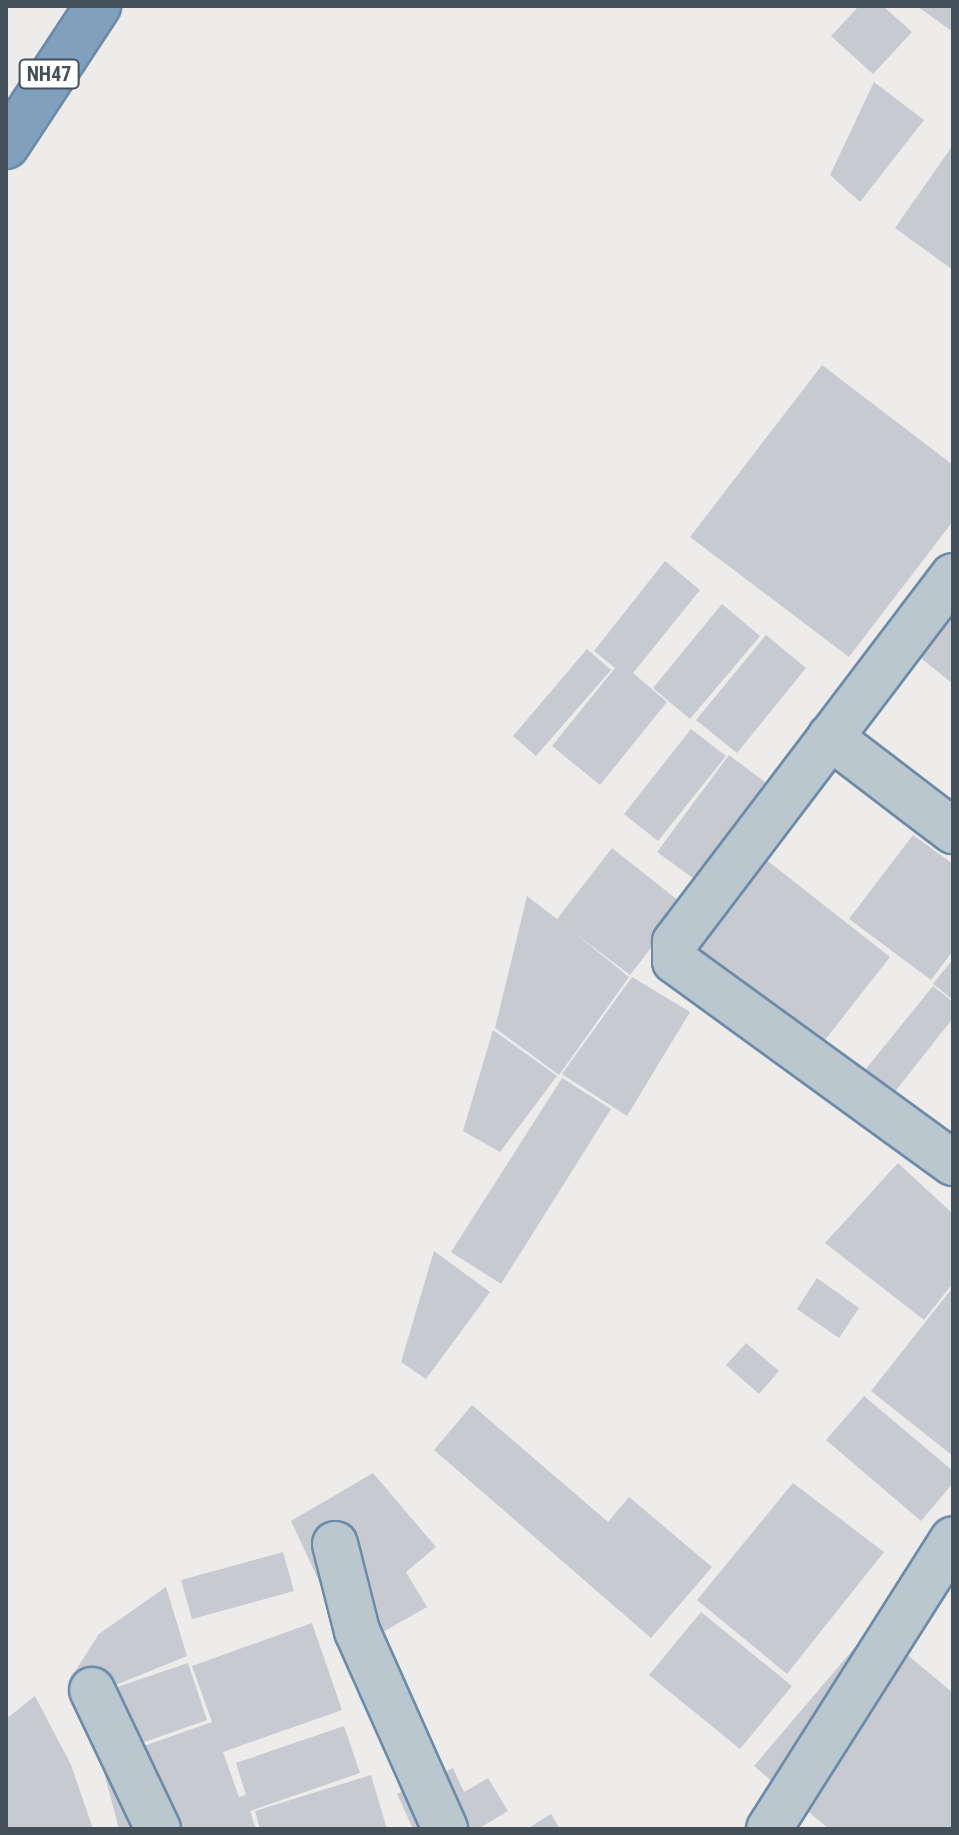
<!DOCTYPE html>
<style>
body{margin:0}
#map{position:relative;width:959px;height:1835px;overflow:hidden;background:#eeebeb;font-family:"Roboto Condensed",sans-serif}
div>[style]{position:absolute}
.building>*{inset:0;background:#c7cad1}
.roads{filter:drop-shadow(2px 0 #6c8ba8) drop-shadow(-2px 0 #6c8ba8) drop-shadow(0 2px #6c8ba8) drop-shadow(0 -2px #6c8ba8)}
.street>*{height:44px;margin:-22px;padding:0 22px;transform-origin:22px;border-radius:22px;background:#bbc7cf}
.highway>*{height:44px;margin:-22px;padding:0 22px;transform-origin:22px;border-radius:22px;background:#80a0bd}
span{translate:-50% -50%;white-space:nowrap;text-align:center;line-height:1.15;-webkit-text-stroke:6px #fff;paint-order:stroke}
.shield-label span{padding:2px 6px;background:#fff;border:2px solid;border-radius:6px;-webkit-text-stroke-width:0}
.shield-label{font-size:20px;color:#434f59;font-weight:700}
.frame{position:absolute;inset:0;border:8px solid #434f59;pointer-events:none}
</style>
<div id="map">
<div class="building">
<div style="clip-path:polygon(859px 6px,883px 6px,912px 32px,873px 74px,831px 36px)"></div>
<div style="clip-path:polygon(917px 6px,953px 6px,953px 27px,950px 30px)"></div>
<div style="clip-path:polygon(874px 82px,924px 120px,860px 202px,830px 175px)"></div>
<div style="clip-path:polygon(953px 145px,953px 270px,895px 228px)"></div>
<div style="clip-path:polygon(822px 365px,953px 465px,953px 521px,849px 657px,690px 537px)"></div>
<div style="clip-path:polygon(665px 561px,700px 590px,633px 673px,667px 702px,600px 785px,552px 746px,615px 668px,594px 651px)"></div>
<div style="clip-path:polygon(953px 591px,953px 684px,907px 647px)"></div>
<div style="clip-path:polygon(722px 604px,760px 636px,690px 719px,653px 688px)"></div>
<div style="clip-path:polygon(766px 635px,806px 668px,737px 753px,696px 720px)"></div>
<div style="clip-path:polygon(587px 649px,611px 670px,536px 756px,513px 736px)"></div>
<div style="clip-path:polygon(691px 729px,726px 756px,658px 841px,624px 814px)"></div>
<div style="clip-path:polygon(729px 755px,773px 788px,701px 884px,657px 852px)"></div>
<div style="clip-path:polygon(913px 835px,953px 864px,953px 951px,931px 980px,849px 919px)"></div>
<div style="clip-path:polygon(612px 848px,684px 905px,630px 975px,572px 931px,629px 977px,559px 1075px,495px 1028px,527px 896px,557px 919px)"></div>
<div style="clip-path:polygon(764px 858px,890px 957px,814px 1054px,688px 954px)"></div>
<div style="clip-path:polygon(953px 959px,953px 1000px,933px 984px)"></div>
<div style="clip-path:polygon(632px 977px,690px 1012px,627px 1116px,562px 1074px)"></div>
<div style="clip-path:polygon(933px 986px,953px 1002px,953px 1018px,890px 1098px,861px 1075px)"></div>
<div style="clip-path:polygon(493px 1030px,557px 1076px,500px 1152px,463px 1131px)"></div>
<div style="clip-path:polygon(562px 1078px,611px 1109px,501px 1284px,451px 1252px)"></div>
<div style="clip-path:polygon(898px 1163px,953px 1214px,953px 1283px,924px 1320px,825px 1243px)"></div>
<div style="clip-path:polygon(434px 1251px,490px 1292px,426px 1379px,401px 1362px)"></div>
<div style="clip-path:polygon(817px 1278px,859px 1308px,839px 1338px,797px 1309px)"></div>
<div style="clip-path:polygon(953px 1287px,953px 1456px,871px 1391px)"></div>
<div style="clip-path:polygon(746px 1343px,779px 1371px,759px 1394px,726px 1365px)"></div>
<div style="clip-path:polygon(864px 1396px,953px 1471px,953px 1483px,921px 1521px,826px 1440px)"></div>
<div style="clip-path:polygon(472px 1405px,608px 1522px,629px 1497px,712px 1567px,651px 1638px,434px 1450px)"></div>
<div style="clip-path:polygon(373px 1473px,436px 1547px,406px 1572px,427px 1607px,351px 1650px,291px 1521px)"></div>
<div style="clip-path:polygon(793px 1483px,884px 1552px,787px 1674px,697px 1600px)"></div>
<div style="clip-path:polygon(283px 1552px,294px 1591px,192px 1619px,181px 1580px)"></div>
<div style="clip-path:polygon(166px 1587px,187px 1656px,84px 1698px,74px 1673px,99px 1634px)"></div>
<div style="clip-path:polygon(701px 1612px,792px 1686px,740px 1749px,649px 1675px)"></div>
<div style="clip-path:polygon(312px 1623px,342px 1710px,223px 1752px,239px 1797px,246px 1795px,236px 1763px,344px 1726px,360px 1773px,250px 1811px,256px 1829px,119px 1829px,101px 1761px,212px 1722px,192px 1666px)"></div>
<div style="clip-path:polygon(873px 1626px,953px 1693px,953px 1829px,829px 1829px,754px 1766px)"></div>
<div style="clip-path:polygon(188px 1663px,207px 1720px,105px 1756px,85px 1698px)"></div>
<div style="clip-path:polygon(35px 1696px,71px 1765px,93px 1829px,6px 1829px,6px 1719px)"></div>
<div style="clip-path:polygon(453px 1768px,464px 1792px,488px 1778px,508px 1811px,478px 1829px,413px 1829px,397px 1794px)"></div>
<div style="clip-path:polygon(371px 1775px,387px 1829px,260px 1829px,255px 1811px)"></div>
<div style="clip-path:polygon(551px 1814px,560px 1829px,527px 1829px)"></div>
</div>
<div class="roads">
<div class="street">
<div style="left:953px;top:576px;width:460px;rotate:127.2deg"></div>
<div style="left:675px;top:942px;width:19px;rotate:90deg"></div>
<div style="left:675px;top:961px;width:344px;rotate:36deg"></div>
<div style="left:830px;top:737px;width:155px;rotate:37.4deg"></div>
<div style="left:335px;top:1544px;width:90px;rotate:75.8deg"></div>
<div style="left:357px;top:1631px;width:217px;rotate:66deg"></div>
<div style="left:92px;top:1690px;width:154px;rotate:64.6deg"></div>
<div style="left:769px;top:1829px;width:343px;rotate:-57.6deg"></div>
</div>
<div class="highway">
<div style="left:6px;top:146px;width:168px;rotate:-56.7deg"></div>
</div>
</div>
<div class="shield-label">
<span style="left:49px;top:74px">NH47</span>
</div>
<div class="frame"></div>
</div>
